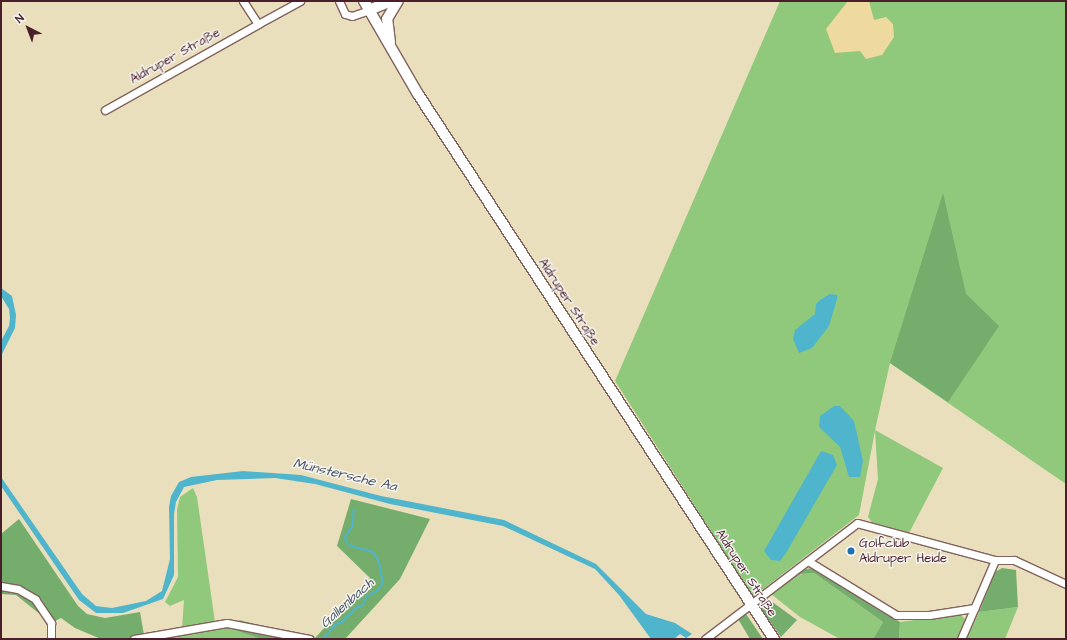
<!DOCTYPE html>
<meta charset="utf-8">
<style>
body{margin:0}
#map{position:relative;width:1067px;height:640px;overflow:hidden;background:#eadfbc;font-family:"Architects Daughter",sans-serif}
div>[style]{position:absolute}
.green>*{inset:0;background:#91c97c}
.forest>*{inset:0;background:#74ad6c}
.sand>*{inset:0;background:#eeda9e}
.water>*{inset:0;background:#4eb5cd}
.stream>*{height:2px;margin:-1px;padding:0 1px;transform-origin:1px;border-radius:1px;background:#4eb5cd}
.roads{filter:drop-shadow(1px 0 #82625e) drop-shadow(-1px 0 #82625e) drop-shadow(0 1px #82625e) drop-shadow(0 -1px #82625e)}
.street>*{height:7px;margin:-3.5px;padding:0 3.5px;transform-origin:3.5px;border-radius:3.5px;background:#fff}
.secondary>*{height:10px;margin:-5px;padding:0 5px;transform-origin:5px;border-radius:5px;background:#fff}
.dots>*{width:11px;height:11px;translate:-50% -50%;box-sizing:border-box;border:2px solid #f6f6f2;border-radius:50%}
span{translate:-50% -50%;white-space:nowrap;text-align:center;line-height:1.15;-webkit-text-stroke:3px #f6f6f2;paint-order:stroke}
.street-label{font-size:13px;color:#4a1f2b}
.poi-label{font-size:13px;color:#4a1f2b}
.left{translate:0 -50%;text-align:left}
.water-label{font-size:14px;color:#4b5464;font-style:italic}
.frame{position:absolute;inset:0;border:2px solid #4a1f2b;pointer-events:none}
.north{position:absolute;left:8px;top:8px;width:40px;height:40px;-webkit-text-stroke:3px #f6f6f2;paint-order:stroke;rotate:318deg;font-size:11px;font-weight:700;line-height:16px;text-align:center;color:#4a1f2b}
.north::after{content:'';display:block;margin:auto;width:14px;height:18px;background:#4a1f2b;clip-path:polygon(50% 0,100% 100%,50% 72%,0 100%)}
</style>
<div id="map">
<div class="green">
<div style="clip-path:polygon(780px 1px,1066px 1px,1066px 484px,890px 363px,875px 430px,943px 468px,909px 533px,873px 524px,868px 517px,878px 479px,875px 431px,859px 515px,753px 597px,615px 381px)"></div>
<div style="clip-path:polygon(193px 488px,197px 497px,215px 622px,182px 628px,184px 600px,170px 606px,165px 602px,178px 577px,177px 510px,180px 497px)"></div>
<div style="clip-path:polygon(814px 573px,883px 622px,873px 639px,840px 639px,800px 617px,771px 594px,802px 574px)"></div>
<div style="clip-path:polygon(1018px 607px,1005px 639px,967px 638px,979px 612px)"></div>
<div style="clip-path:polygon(960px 614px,966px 620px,958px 639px,899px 639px,900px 622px)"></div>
<div style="clip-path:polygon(226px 624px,237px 626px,236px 630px,261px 639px,144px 639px)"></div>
</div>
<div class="forest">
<div style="clip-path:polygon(943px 193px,966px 294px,999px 326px,948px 402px,890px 363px)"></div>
<div style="clip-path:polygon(351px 499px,430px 519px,400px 579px,345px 639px,318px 639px,315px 638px,370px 578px,337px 546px)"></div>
<div style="clip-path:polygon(19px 519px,78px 606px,87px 614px,105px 618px,140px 612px,144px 635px,126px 639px,101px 639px,75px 628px,61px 618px,51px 623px,16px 595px,1px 594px,1px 534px)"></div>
<div style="clip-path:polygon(815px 567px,900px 622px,899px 639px,873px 639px,883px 622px,814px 573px,801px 574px,767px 598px,797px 620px,781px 637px,759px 606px,760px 599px,795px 572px)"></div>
<div style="clip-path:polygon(1002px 568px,1016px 570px,1018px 607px,979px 612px,995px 572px)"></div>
<div style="clip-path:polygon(746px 614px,763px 639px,750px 639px,738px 619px)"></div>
<div style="clip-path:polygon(239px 620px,315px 639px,261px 639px,235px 630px)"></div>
</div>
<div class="sand">
<div style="clip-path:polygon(848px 1px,869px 1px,874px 20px,886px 17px,893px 24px,894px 37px,882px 55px,866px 59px,860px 51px,835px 53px,826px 29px)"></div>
</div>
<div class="water">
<div style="clip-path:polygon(1px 288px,12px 296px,16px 315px,15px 328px,1px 356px,1px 341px,9px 326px,10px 318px,9px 309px,1px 296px)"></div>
<div style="clip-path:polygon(830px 294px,837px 295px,837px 299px,829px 326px,812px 348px,799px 353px,793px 339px,795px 330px,815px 314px,816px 304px,820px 300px)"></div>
<div style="clip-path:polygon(834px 406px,840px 406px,854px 421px,863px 461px,860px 477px,849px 477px,840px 447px,819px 427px,820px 416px)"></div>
<div style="clip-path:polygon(821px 451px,833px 455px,837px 465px,786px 553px,780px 561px,771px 560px,764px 551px)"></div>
<div style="clip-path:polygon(243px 471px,301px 475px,381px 496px,504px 520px,596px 564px,646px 614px,675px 623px,692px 634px,686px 638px,680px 634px,674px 639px,651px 639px,619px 595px,595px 569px,503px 526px,390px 504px,315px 484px,275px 478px,217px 480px,184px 487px,176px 502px,174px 514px,174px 575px,163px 599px,123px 613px,96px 613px,79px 600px,1px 486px,1px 477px,82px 594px,96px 606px,112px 608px,146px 601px,162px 591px,170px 559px,169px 507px,171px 496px,179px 482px,191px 477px)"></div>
</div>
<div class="stream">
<div style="left:323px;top:639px;width:20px;rotate:-49deg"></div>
<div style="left:336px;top:624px;width:6px;rotate:-18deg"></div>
<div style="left:342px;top:622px;width:20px;rotate:-45deg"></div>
<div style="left:356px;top:608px;width:8px;rotate:-23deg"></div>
<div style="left:363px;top:605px;width:9px;rotate:-69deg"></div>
<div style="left:366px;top:597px;width:13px;rotate:-29deg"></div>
<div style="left:377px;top:591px;width:10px;rotate:-53deg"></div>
<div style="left:383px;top:583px;width:21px;rotate:-101deg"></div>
<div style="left:379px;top:562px;width:12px;rotate:-121deg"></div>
<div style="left:373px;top:552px;width:24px;rotate:-165deg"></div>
<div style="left:350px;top:546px;width:6px;rotate:-135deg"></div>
<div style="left:346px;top:542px;width:5px;rotate:-101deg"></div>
<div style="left:345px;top:537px;width:12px;rotate:-55deg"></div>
<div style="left:352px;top:527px;width:18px;rotate:-84deg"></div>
</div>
<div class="roads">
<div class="street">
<div style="left:243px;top:1px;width:27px;rotate:57deg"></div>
<div style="left:258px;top:24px;width:48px;rotate:-28.7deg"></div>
<div style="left:339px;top:1px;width:14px;rotate:65deg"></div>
<div style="left:345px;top:14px;width:7px;rotate:16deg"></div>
<div style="left:352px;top:16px;width:18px;rotate:-19deg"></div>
<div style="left:105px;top:110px;width:176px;rotate:-29.3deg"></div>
<div style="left:808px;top:561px;width:103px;rotate:31.5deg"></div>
<div style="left:896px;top:615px;width:33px"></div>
<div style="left:929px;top:615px;width:46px;rotate:-8.8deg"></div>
<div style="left:1px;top:586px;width:17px;rotate:10deg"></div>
<div style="left:18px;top:589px;width:20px;rotate:30deg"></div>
<div style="left:35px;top:599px;width:29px;rotate:56deg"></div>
<div style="left:51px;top:623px;width:16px;rotate:90deg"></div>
<div style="left:134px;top:639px;width:94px;rotate:-9.8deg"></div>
<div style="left:227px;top:623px;width:84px;rotate:11deg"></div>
<div style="left:705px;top:639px;width:191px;rotate:-37.3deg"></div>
<div style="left:857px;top:523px;width:143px;rotate:15deg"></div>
<div style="left:995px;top:560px;width:19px"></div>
<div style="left:1014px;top:560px;width:57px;rotate:24.8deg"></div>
<div style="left:961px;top:639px;width:86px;rotate:-66.7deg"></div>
</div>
<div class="secondary">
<div style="left:364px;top:1px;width:108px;rotate:59.9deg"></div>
<div style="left:418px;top:94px;width:651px;rotate:56.85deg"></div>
<div style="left:369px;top:10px;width:24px;rotate:-22deg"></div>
<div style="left:390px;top:42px;width:23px;rotate:-97deg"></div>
<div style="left:387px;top:19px;width:21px;rotate:-59deg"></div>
</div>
</div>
<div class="dots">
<div style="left:851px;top:551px;background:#1f6fb2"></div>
</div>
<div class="street-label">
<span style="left:175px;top:56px;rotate:-29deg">Aldruper Straße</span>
<span style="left:569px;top:302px;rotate:57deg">Aldruper Straße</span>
<span style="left:746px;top:573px;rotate:57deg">Aldruper Straße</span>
</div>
<div class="poi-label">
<span class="left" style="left:859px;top:551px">Golfclub<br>Aldruper Heide</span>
</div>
<div class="water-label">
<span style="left:345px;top:475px;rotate:13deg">Münstersche Aa</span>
<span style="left:347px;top:603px;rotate:-42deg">Gallenbach</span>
</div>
<div class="frame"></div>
<div class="north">N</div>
</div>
